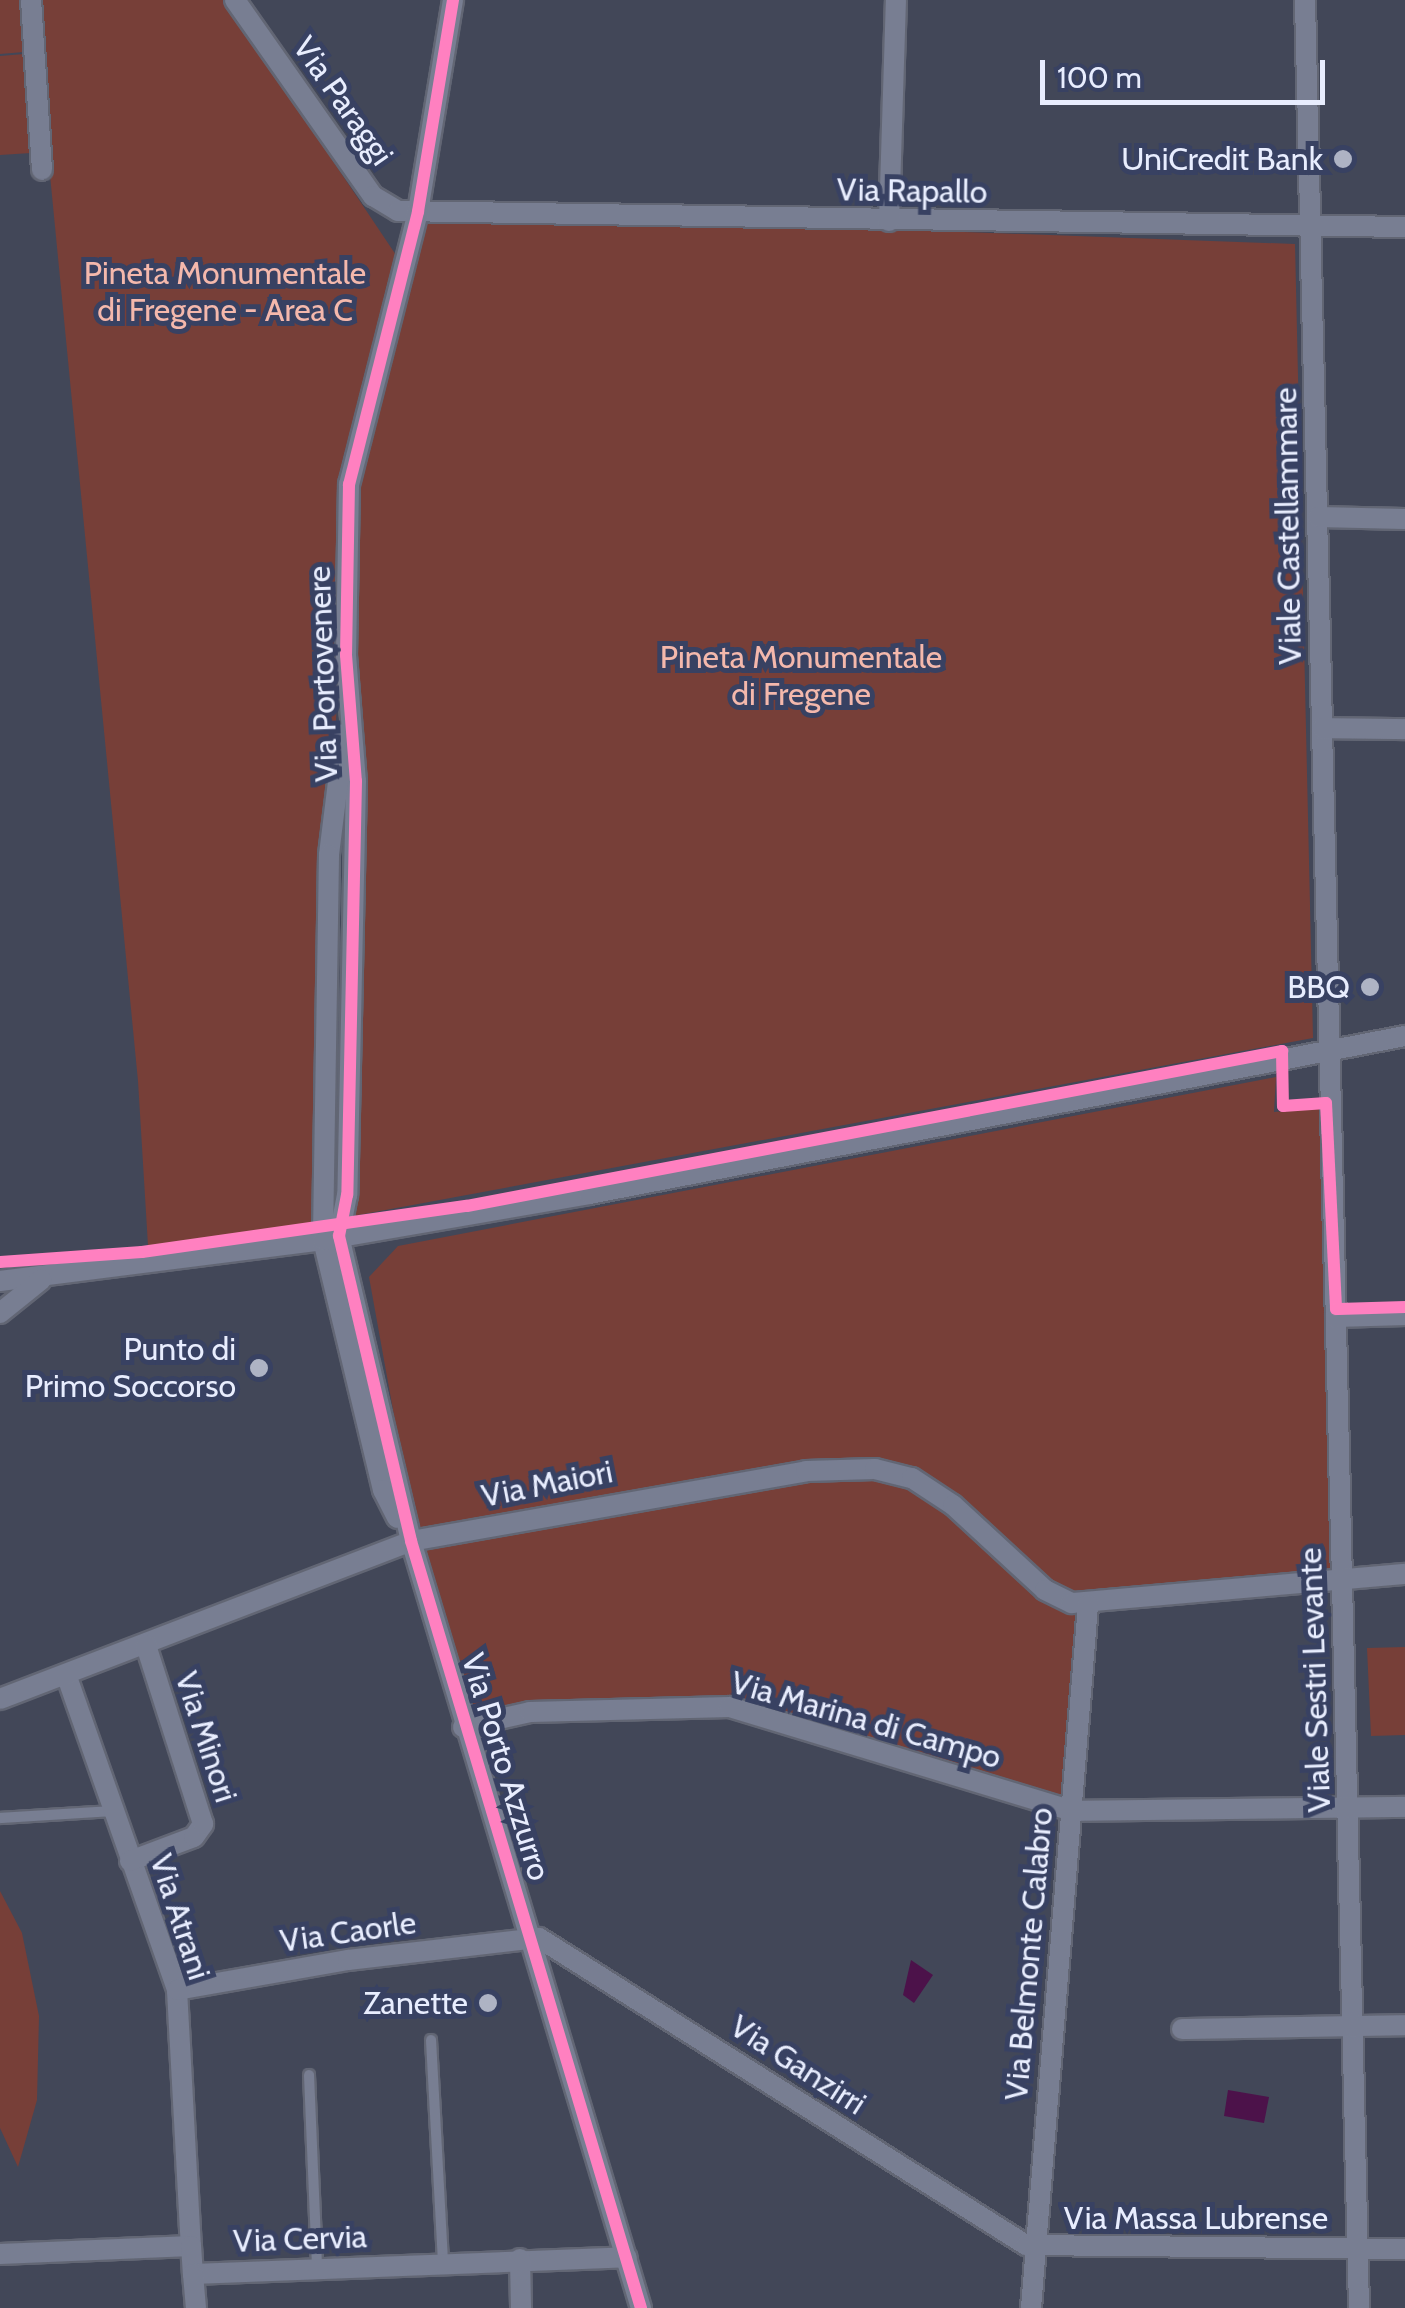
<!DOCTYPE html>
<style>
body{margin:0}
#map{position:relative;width:1405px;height:2308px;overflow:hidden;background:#424758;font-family:Cabin,sans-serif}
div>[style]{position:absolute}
.green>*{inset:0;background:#773f38}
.water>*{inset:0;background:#4c124a}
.roads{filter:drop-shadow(2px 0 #626674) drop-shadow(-2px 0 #626674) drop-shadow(0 2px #626674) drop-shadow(0 -2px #626674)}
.service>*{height:10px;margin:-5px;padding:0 5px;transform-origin:5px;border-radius:5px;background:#787e92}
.minor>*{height:20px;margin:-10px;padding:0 10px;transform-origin:10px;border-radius:10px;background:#787e92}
.cycleway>*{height:12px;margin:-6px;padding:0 6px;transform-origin:6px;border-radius:6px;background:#ff80c0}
.dots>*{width:28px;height:28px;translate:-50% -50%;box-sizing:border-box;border:5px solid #384162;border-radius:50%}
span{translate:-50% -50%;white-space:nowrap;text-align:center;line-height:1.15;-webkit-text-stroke:10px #384162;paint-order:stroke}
.street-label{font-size:32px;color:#e8edfe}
.poi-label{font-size:32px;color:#e8edfe}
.right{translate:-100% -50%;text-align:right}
.park-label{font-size:32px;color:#f4b8ac}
.scale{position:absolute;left:1040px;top:60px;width:285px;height:45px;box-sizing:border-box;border:5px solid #e8edfe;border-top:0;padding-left:12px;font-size:30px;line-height:35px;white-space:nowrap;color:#e8edfe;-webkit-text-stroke:8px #384162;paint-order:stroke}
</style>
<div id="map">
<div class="green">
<div style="clip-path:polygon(0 0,21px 0,24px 52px,0 54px)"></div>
<div style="clip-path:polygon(33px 0,225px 0,400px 261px,343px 481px,321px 1239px,149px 1262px,138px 1081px)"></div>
<div style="clip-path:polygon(24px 54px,31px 153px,0 155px,0 56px)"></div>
<div style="clip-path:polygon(418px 212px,1295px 244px,1313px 1038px,353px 1216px,355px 485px)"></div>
<div style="clip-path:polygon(1276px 1077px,1274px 1112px,1320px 1108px,1337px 1571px,1073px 1601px,916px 1473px,765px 1468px,416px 1537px,369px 1277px,398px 1246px)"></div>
<div style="clip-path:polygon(829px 1469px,912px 1478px,1030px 1577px,1088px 1605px,1072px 1811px,746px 1709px,463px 1727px,411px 1541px)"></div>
<div style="clip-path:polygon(1405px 1647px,1405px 1735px,1371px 1736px,1367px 1648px)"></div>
<div style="clip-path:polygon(0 1891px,22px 1933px,39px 2016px,37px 2100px,18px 2167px,0 2128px)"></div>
</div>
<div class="water">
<div style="clip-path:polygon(911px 1960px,933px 1975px,914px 2003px,903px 1995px)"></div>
<div style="clip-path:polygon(1228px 2090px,1269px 2097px,1264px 2123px,1224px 2116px)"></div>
</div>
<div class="roads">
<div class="service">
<div style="left:0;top:1818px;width:112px;rotate:-3.6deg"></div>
<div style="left:431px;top:2040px;width:223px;rotate:86.9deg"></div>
<div style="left:309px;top:2075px;width:193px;rotate:87.6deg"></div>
</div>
<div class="minor">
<div style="left:31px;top:0;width:170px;rotate:86.3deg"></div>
<div style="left:235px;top:0;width:240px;rotate:54.9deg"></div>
<div style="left:373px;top:196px;width:29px;rotate:31deg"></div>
<div style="left:398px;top:211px;width:1007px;rotate:0.91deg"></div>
<div style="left:453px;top:0;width:215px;rotate:99.4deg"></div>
<div style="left:418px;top:212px;width:281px;rotate:104.2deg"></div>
<div style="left:349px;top:484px;width:171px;rotate:91deg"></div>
<div style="left:346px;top:655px;width:126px;rotate:85.5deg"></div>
<div style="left:356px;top:781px;width:414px;rotate:91.2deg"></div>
<div style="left:347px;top:1195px;width:42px;rotate:101deg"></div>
<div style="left:339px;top:1236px;width:313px;rotate:76.7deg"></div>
<div style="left:411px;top:1541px;width:801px;rotate:73.31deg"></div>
<div style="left:1305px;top:0;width:2309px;rotate:88.66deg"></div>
<div style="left:889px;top:221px;width:221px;rotate:-88.2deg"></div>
<div style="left:1318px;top:517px;width:87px;rotate:1.3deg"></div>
<div style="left:1322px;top:728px;width:83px;rotate:0.7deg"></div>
<div style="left:344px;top:734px;width:122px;rotate:97.1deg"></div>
<div style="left:329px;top:855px;width:385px;rotate:90.9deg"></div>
<div style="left:323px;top:1240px;width:257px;rotate:76.5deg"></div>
<div style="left:383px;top:1490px;width:31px;rotate:63deg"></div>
<div style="left:0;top:1281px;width:326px;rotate:-7.2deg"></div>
<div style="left:323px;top:1240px;width:270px;rotate:-9.8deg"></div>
<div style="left:589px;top:1194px;width:831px;rotate:-10.96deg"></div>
<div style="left:0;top:1313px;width:53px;rotate:-38.8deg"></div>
<div style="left:1336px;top:1317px;width:69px;rotate:-1.7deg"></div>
<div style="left:67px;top:1677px;width:332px;rotate:70.6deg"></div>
<div style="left:177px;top:1990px;width:256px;rotate:86.9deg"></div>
<div style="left:0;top:1699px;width:440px;rotate:-21deg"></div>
<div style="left:411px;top:1541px;width:401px;rotate:-10deg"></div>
<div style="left:806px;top:1471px;width:69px;rotate:-1.7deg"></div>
<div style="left:875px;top:1469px;width:38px;rotate:14deg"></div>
<div style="left:912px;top:1478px;width:49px;rotate:33.4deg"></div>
<div style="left:953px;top:1505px;width:125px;rotate:42.7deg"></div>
<div style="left:1045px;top:1590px;width:30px;rotate:26deg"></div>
<div style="left:1072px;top:1603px;width:334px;rotate:-5deg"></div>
<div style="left:463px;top:1727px;width:69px;rotate:-12.6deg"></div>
<div style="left:530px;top:1712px;width:200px;rotate:-1.4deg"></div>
<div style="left:730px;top:1707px;width:357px;rotate:16.9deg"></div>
<div style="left:1072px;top:1811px;width:333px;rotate:-0.7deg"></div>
<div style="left:130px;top:1861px;width:68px;rotate:-20.6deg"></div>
<div style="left:194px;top:1837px;width:16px;rotate:-55deg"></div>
<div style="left:203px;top:1824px;width:188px;rotate:-107.7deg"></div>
<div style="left:177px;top:1990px;width:174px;rotate:-10deg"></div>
<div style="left:348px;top:1960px;width:192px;rotate:-6.6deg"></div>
<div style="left:539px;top:1938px;width:576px;rotate:32.23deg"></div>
<div style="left:1026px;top:2245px;width:379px;rotate:0.6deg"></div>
<div style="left:1182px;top:2029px;width:223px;rotate:-1deg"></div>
<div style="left:0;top:2254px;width:191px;rotate:-2.4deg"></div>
<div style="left:191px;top:2246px;width:28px;rotate:86deg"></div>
<div style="left:193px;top:2274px;width:434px;rotate:-2.2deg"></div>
<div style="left:520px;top:2259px;width:49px;rotate:88.8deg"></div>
<div style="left:193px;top:2274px;width:34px;rotate:85deg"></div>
<div style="left:1031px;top:2308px;width:705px;rotate:-85.36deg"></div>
</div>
</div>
<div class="cycleway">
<div style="left:453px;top:0;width:215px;rotate:99.4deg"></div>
<div style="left:418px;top:212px;width:281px;rotate:104.2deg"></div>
<div style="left:349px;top:484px;width:171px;rotate:91deg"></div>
<div style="left:346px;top:655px;width:126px;rotate:85.5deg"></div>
<div style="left:356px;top:781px;width:414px;rotate:91.2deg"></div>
<div style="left:347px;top:1195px;width:42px;rotate:101deg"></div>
<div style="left:339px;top:1236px;width:313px;rotate:76.7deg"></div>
<div style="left:411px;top:1541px;width:801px;rotate:73.31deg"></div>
<div style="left:0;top:1262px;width:142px;rotate:-4deg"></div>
<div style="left:142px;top:1252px;width:328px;rotate:-8.1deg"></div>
<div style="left:467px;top:1206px;width:830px;rotate:-10.77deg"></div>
<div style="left:1282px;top:1051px;width:55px;rotate:89deg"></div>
<div style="left:1283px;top:1106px;width:43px;rotate:-4deg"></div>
<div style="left:1326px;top:1103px;width:206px;rotate:87.2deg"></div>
<div style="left:1336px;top:1309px;width:69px;rotate:-1.7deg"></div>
</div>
<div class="dots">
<div style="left:1343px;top:159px;background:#aeb3c4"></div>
<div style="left:1370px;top:987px;background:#aeb3c4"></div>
<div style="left:259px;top:1368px;background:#aeb3c4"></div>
<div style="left:488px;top:2003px;background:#aeb3c4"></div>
</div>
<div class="street-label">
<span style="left:343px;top:101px;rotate:55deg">Via Paraggi</span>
<span style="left:912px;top:191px;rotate:1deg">Via Rapallo</span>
<span style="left:1288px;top:526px;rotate:-91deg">Viale Castellammare</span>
<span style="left:323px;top:674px;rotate:-92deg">Via Portovenere</span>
<span style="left:547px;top:1484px;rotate:-11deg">Via Maiori</span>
<span style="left:1315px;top:1680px;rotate:-92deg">Viale Sestri Levante</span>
<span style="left:866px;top:1720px;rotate:16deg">Via Marina di Campo</span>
<span style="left:206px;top:1737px;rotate:72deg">Via Minori</span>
<span style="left:506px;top:1767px;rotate:73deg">Via Porto Azzurro</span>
<span style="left:180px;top:1917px;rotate:72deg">Via Atrani</span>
<span style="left:348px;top:1932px;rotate:-8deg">Via Caorle</span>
<span style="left:1029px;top:1954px;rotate:-85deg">Via Belmonte Calabro</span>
<span style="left:798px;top:2065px;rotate:33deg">Via Ganzirri</span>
<span style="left:1196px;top:2218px">Via Massa Lubrense</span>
<span style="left:300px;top:2239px;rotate:-2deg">Via Cervia</span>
</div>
<div class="poi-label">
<span class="right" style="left:1323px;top:159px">UniCredit Bank</span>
<span class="right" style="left:1350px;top:987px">BBQ</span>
<span class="right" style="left:236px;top:1368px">Punto di<br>Primo Soccorso</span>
<span class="right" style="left:468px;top:2003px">Zanette</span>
</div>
<div class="park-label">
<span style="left:225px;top:292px">Pineta Monumentale<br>di Fregene - Area C</span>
<span style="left:801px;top:676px">Pineta Monumentale<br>di Fregene</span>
</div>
<div class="scale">100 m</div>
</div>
